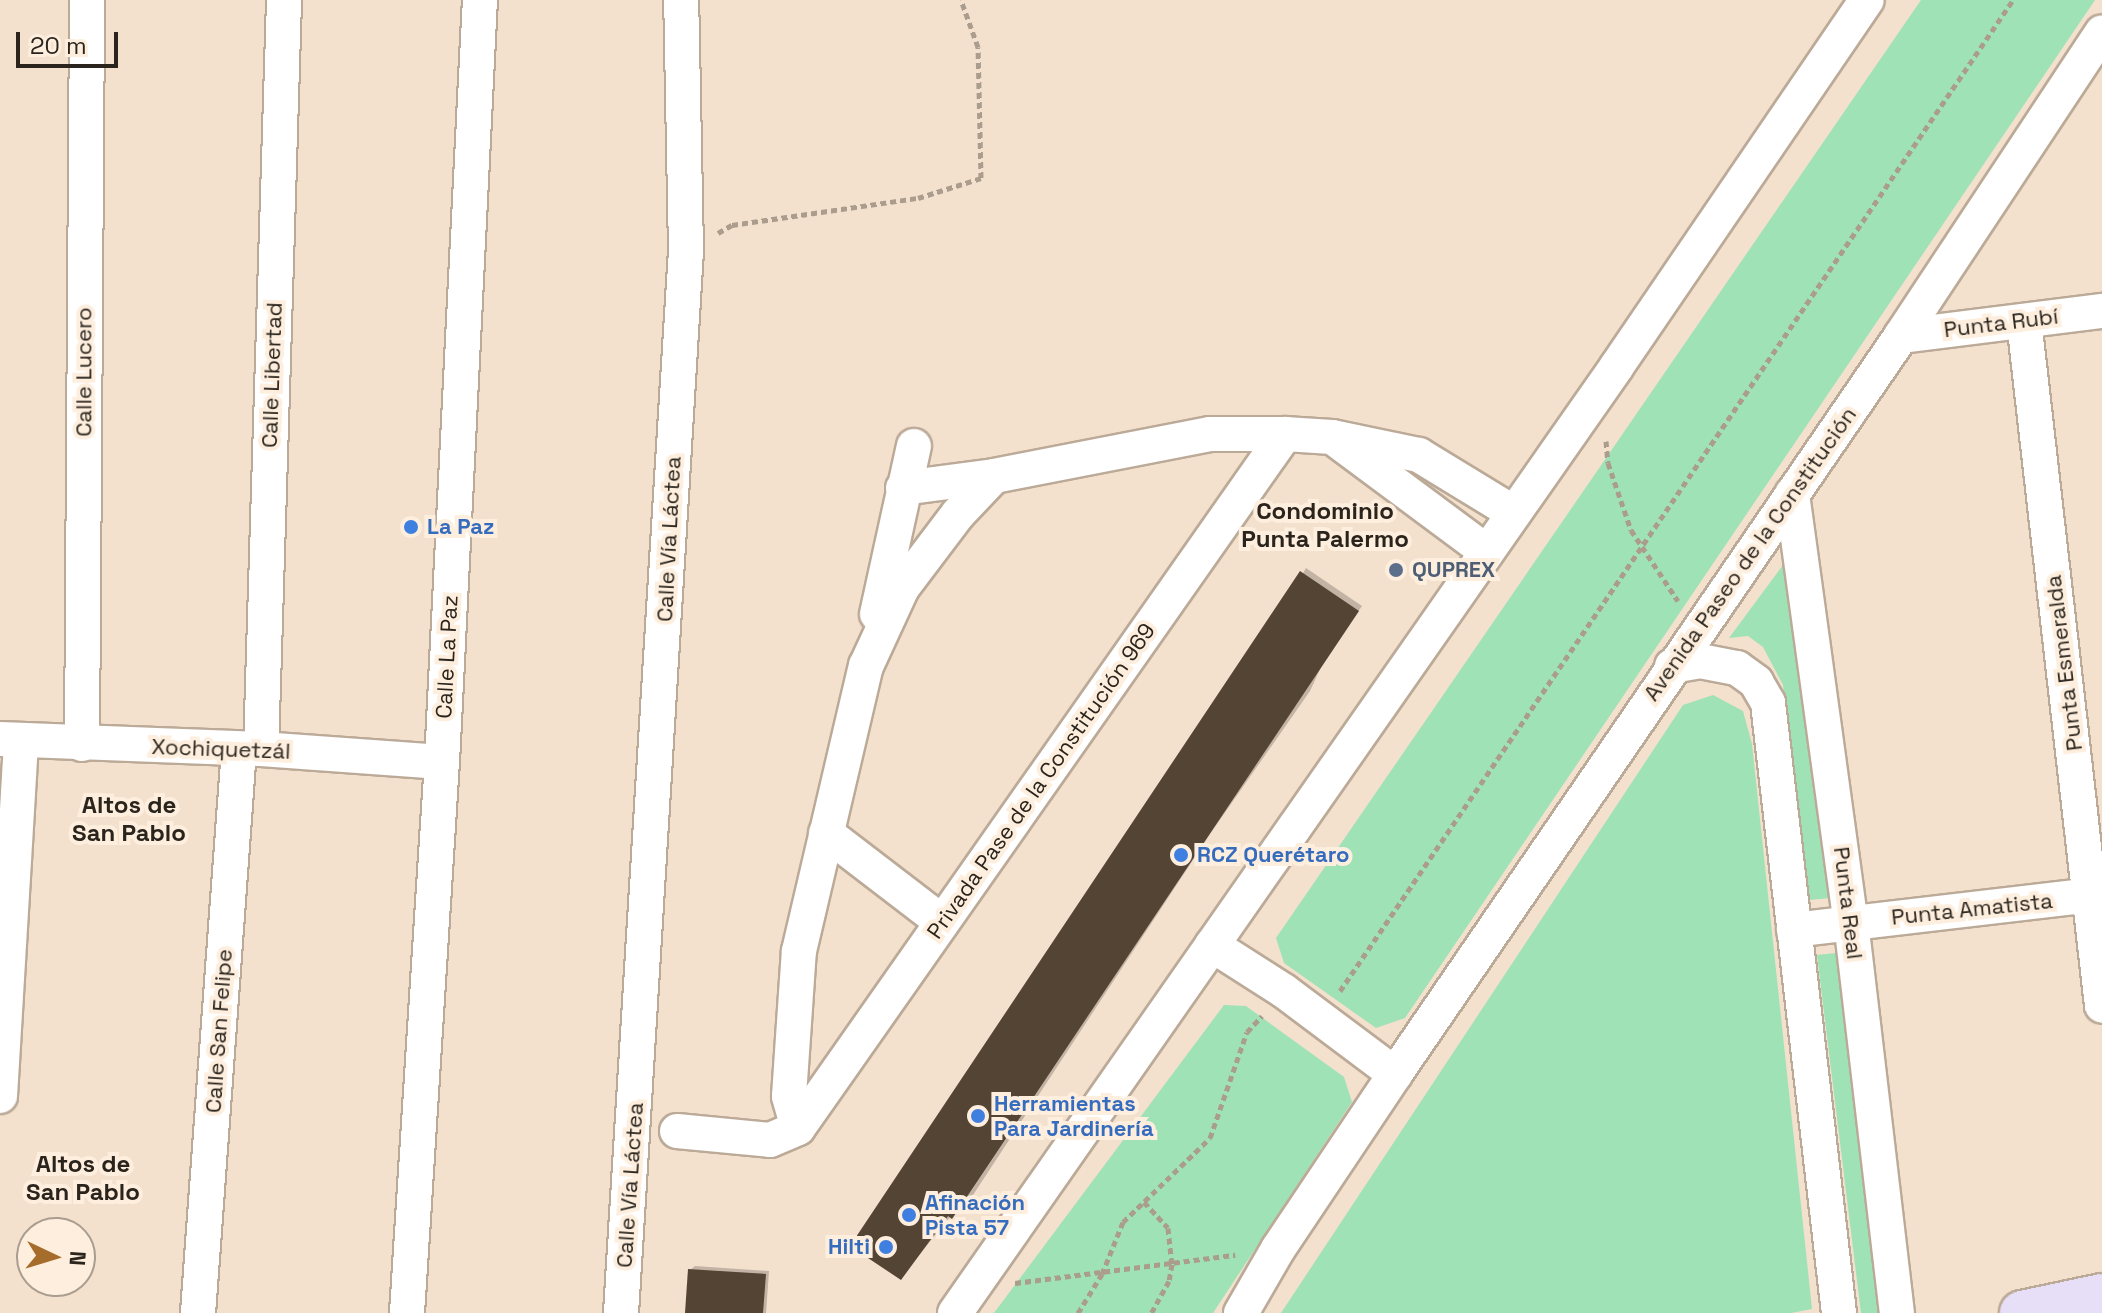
<!DOCTYPE html>
<meta charset="utf-8">
<style>
body{margin:0}
#map{position:relative;width:2102px;height:1313px;overflow:hidden;background:#f3e0cd;font-family:"Space Grotesk",sans-serif}
div>[style]{position:absolute}
.green>*{inset:0;background:#9fe2b6}
.shadow>*{inset:0;background:#0003}
.building>*{inset:0;background:#544434}
.path>*{height:5px;margin-top:-2.5px;transform-origin:0;background:repeating-linear-gradient(90deg,#ab9d8e 0 6px,transparent 0 10px)}
.roads{filter:drop-shadow(2px 0 #bcaa98) drop-shadow(-2px 0 #bcaa98) drop-shadow(0 2px #bcaa98) drop-shadow(0 -2px #bcaa98)}
.minor>*{height:34px;margin:-17px;padding:0 17px;transform-origin:17px;border-radius:17px;background:#fff}
.secondary>*{height:44px;margin:-22px;padding:0 22px;transform-origin:22px;border-radius:22px;background:#e7def8}
.dots>*{width:22px;height:22px;translate:-50% -50%;box-sizing:border-box;border:4px solid #fdeede;border-radius:50%}
span{translate:-50% -50%;white-space:nowrap;text-align:center;line-height:1.15;-webkit-text-stroke:8px #fdeede;paint-order:stroke}
.street-label{font-size:22px;color:#2a241c}
.shop-label{font-size:22px;color:#366cbe;font-weight:700}
.left{translate:0 -50%;text-align:left}
.right{translate:-100% -50%;text-align:right}
.service-label{font-size:22px;color:#4e5e75;font-weight:700}
.neighbourhood-label{font-size:24px;color:#2a241c;font-weight:700}
.north{position:absolute;left:16px;top:1217px;width:80px;height:80px;box-sizing:border-box;background:#fdeede;border:2px solid #a99d90;border-radius:50%;rotate:94deg;font-size:22px;font-weight:700;line-height:32px;text-align:center;color:#2a241c}
.north::after{content:'';display:block;margin:auto;width:28px;height:36px;background:#a66c2b;clip-path:polygon(50% 0,100% 100%,50% 72%,0 100%)}
.scale{position:absolute;left:16px;top:32px;width:102px;height:36px;box-sizing:border-box;border:4px solid #2a241c;border-top:0;padding-left:10px;font-size:24px;line-height:28px;white-space:nowrap;color:#2a241c;-webkit-text-stroke:6px #fdeede;paint-order:stroke}
</style>
<div id="map">
<div class="green">
<div style="clip-path:polygon(1921px 0,2095px 0,1405px 1018px,1376px 1028px,1284px 963px,1276px 938px)"></div>
<div style="clip-path:polygon(1783px 565px,1831px 898px,1809px 900px,1783px 685px,1763px 647px,1748px 636px,1729px 638px)"></div>
<div style="clip-path:polygon(1713px 695px,1743px 711px,1752px 744px,1812px 1309px,1791px 1313px,1281px 1313px,1683px 705px)"></div>
<div style="clip-path:polygon(1836px 953px,1880px 1313px,1861px 1313px,1817px 955px)"></div>
<div style="clip-path:polygon(1224px 1005px,1246px 1006px,1344px 1077px,1352px 1102px,1213px 1313px,994px 1313px)"></div>
</div>
<div class="shadow">
<div style="clip-path:polygon(1306px 568px,1362px 606px,1322px 665px,1310px 691px,1210px 834px,971px 1198px,951px 1216px,901px 1277px)"></div>
<div style="clip-path:polygon(695px 1266px,769px 1271px,766px 1313px,687px 1313px,690px 1270px)"></div>
</div>
<div class="building">
<div style="clip-path:polygon(1300px 571px,1359px 611px,952px 1219px,948px 1216px,901px 1280px,850px 1246px)"></div>
<div style="clip-path:polygon(688px 1269px,766px 1274px,763px 1313px,685px 1313px)"></div>
</div>
<div class="path">
<div style="left:718px;top:233px;width:16px;rotate:-30deg"></div>
<div style="left:732px;top:225px;width:188px;rotate:-8.3deg"></div>
<div style="left:918px;top:198px;width:66px;rotate:-17.6deg"></div>
<div style="left:981px;top:178px;width:131px;rotate:-91.3deg"></div>
<div style="left:978px;top:47px;width:50px;rotate:-109.9deg"></div>
<div style="left:1606px;top:441px;width:22px;rotate:85deg"></div>
<div style="left:1608px;top:463px;width:71px;rotate:71.1deg"></div>
<div style="left:1631px;top:530px;width:85px;rotate:56.5deg"></div>
<div style="left:1340px;top:991px;width:1198px;rotate:-55.82deg"></div>
<div style="left:1144px;top:1202px;width:35px;rotate:47deg"></div>
<div style="left:1168px;top:1228px;width:36px;rotate:84deg"></div>
<div style="left:1172px;top:1264px;width:17px;rotate:100deg"></div>
<div style="left:1169px;top:1281px;width:37px;rotate:119deg"></div>
<div style="left:1015px;top:1283px;width:222px;rotate:-7.3deg"></div>
<div style="left:1078px;top:1313px;width:46px;rotate:-58.4deg"></div>
<div style="left:1102px;top:1274px;width:56px;rotate:-68deg"></div>
<div style="left:1123px;top:1222px;width:121px;rotate:-44deg"></div>
<div style="left:1210px;top:1138px;width:112px;rotate:-70.8deg"></div>
<div style="left:1247px;top:1032px;width:22px;rotate:-47deg"></div>
</div>
<div class="roads">
<div class="minor">
<div style="left:2024px;top:321px;width:689px;rotate:83.5deg"></div>
<div style="left:1901px;top:336px;width:203px;rotate:-7.1deg"></div>
<div style="left:1339px;top:442px;width:184px;rotate:36.6deg"></div>
<div style="left:903px;top:488px;width:92px;rotate:-7.5deg"></div>
<div style="left:994px;top:476px;width:220px;rotate:-11deg"></div>
<div style="left:1210px;top:434px;width:75px"></div>
<div style="left:1285px;top:434px;width:47px;rotate:3.7deg"></div>
<div style="left:1332px;top:437px;width:89px;rotate:11.7deg"></div>
<div style="left:1419px;top:455px;width:111px;rotate:31.4deg"></div>
<div style="left:1792px;top:494px;width:432px;rotate:82.2deg"></div>
<div style="left:1851px;top:922px;width:394px;rotate:83.3deg"></div>
<div style="left:877px;top:614px;width:172px;rotate:-77.6deg"></div>
<div style="left:1672px;top:666px;width:28px;rotate:-10deg"></div>
<div style="left:1700px;top:661px;width:38px;rotate:11deg"></div>
<div style="left:1737px;top:668px;width:24px;rotate:36deg"></div>
<div style="left:1756px;top:682px;width:24px;rotate:60deg"></div>
<div style="left:1768px;top:703px;width:614px;rotate:83.36deg"></div>
<div style="left:0;top:739px;width:261px;rotate:2.2deg"></div>
<div style="left:261px;top:749px;width:181px;rotate:4.1deg"></div>
<div style="left:82px;top:744px;width:744px;rotate:-89.61deg"></div>
<div style="left:261px;top:749px;width:749px;rotate:-88.24deg"></div>
<div style="left:826px;top:833px;width:146px;rotate:37.5deg"></div>
<div style="left:1794px;top:930px;width:310px;rotate:-6.7deg"></div>
<div style="left:1212px;top:945px;width:85px;rotate:32.6deg"></div>
<div style="left:1284px;top:991px;width:139px;rotate:36.8deg"></div>
<div style="left:0;top:1096px;width:356px;rotate:-86.6deg"></div>
<div style="left:798px;top:1128px;width:33px;rotate:-106deg"></div>
<div style="left:789px;top:1096px;width:145px;rotate:-86.1deg"></div>
<div style="left:799px;top:951px;width:293px;rotate:-76.8deg"></div>
<div style="left:866px;top:666px;width:86px;rotate:-65.2deg"></div>
<div style="left:902px;top:588px;width:93px;rotate:-52.9deg"></div>
<div style="left:958px;top:514px;width:52px;rotate:-46.5deg"></div>
<div style="left:677px;top:1131px;width:93px;rotate:5.5deg"></div>
<div style="left:770px;top:1140px;width:30px;rotate:-23deg"></div>
<div style="left:798px;top:1128px;width:848px;rotate:-54.94deg"></div>
<div style="left:198px;top:1313px;width:565px;rotate:-85.84deg"></div>
<div style="left:407px;top:1313px;width:552px;rotate:-86.37deg"></div>
<div style="left:442px;top:762px;width:763px;rotate:-87.15deg"></div>
<div style="left:621px;top:1313px;width:1064px;rotate:-86.5deg"></div>
<div style="left:686px;top:251px;width:251px;rotate:-91.1deg"></div>
<div style="left:955px;top:1313px;width:1155px;rotate:-55.04deg"></div>
<div style="left:1617px;top:366px;width:443px;rotate:-55.7deg"></div>
<div style="left:1241px;top:1313px;width:74px;rotate:-60deg"></div>
<div style="left:1278px;top:1249px;width:211px;rotate:-56.2deg"></div>
<div style="left:1395px;top:1074px;width:895px;rotate:-55.56deg"></div>
<div style="left:1901px;top:336px;width:364px;rotate:-56.5deg"></div>
</div>
<div class="secondary">
<div style="left:2022px;top:1313px;width:82px;rotate:-12deg"></div>
</div>
</div>
<div class="dots">
<div style="left:411px;top:527px;background:#3f7fe0"></div>
<div style="left:1396px;top:570px;background:#5c6f8a"></div>
<div style="left:1181px;top:855px;background:#3f7fe0"></div>
<div style="left:978px;top:1116px;background:#3f7fe0"></div>
<div style="left:909px;top:1215px;background:#3f7fe0"></div>
<div style="left:886px;top:1247px;background:#3f7fe0"></div>
</div>
<div class="street-label">
<span style="left:2001px;top:323px;rotate:-7deg">Punta Rubí</span>
<span style="left:84px;top:372px;rotate:-90deg">Calle Lucero</span>
<span style="left:272px;top:375px;rotate:-88deg">Calle Libertad</span>
<span style="left:669px;top:539px;rotate:-87deg">Calle Vía Láctea</span>
<span style="left:1750px;top:554px;rotate:-55deg">Avenida Paseo de la Constitución</span>
<span style="left:447px;top:657px;rotate:-87deg">Calle La Paz</span>
<span style="left:2064px;top:663px;rotate:-97deg">Punta Esmeralda</span>
<span style="left:221px;top:749px;rotate:2deg">Xochiquetzál</span>
<span style="left:1041px;top:781px;rotate:-55deg">Privada Pase de la Constitución 969</span>
<span style="left:1848px;top:903px;rotate:83deg">Punta Real</span>
<span style="left:1972px;top:909px;rotate:-6deg">Punta Amatista</span>
<span style="left:219px;top:1031px;rotate:-86deg">Calle San Felipe</span>
<span style="left:630px;top:1185px;rotate:-86deg">Calle Vía Láctea</span>
</div>
<div class="shop-label">
<span class="left" style="left:427px;top:527px">La Paz</span>
<span class="left" style="left:1197px;top:855px">RCZ Querétaro</span>
<span class="left" style="left:994px;top:1116px">Herramientas<br>Para Jardinería</span>
<span class="left" style="left:925px;top:1215px">Afinación<br>Pista 57</span>
<span class="right" style="left:870px;top:1247px">Hilti</span>
</div>
<div class="service-label">
<span class="left" style="left:1412px;top:570px">QUPREX</span>
</div>
<div class="neighbourhood-label">
<span style="left:1325px;top:525px">Condominio<br>Punta Palermo</span>
<span style="left:129px;top:819px">Altos de<br>San Pablo</span>
<span style="left:83px;top:1178px">Altos de<br>San Pablo</span>
</div>
<div class="north">N</div>
<div class="scale">20 m</div>
</div>
